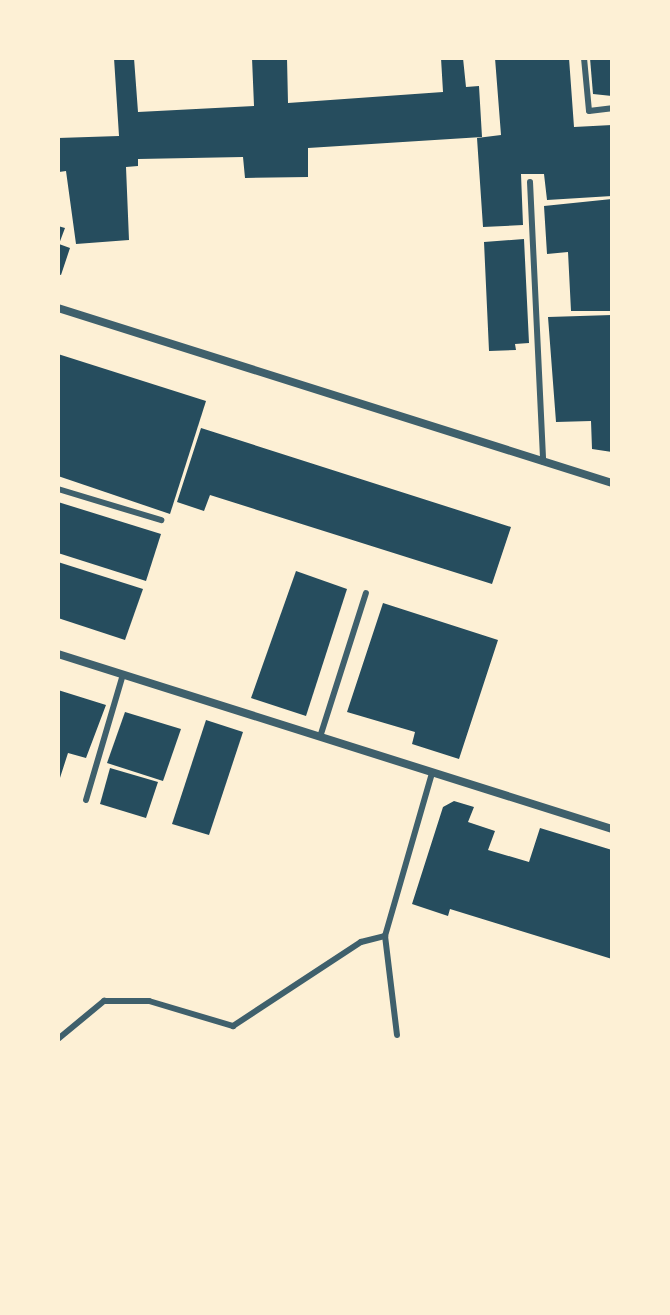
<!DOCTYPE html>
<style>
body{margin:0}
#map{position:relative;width:670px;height:1315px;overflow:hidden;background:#fdf0d5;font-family:"Fira Sans",sans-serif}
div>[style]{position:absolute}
.building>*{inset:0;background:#264d5e}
.service>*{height:6px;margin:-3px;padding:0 3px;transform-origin:3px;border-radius:3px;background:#3f606c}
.minor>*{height:8px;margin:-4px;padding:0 4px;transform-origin:4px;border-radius:4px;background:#3f606c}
span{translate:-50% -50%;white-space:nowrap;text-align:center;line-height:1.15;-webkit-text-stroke:6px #fdf0d5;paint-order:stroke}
.frame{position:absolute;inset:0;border:60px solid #fdf0d5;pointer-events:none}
</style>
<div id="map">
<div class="building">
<div style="clip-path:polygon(114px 58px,134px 58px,138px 112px,254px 106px,252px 58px,287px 58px,288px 103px,443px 92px,441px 58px,463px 58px,466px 87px,479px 86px,482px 137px,308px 148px,308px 177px,245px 178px,243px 157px,138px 159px,138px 166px,126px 167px,129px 240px,76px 244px,66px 171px,59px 172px,58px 165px,58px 138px,119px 136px)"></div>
<div style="clip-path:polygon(495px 58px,569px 58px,574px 127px,612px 125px,612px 196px,547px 200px,544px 174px,521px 174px,523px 225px,483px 227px,477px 138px,501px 135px)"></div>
<div style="clip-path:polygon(590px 58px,612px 58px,612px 96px,593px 94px)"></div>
<div style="clip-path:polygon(612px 199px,611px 311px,571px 311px,568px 252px,547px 254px,544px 206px)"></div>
<div style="clip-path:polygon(58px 226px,65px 228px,59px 244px,70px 248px,61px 275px,58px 274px)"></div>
<div style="clip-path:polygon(524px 239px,529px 343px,515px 344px,516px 350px,489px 351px,484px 242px)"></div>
<div style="clip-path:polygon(612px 315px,612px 452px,592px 449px,591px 421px,556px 422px,548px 317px)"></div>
<div style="clip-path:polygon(58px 354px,206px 401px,170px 514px,58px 476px)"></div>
<div style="clip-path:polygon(201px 428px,511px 527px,492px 584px,210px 495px,204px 511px,177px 502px)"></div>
<div style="clip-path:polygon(58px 502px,161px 534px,146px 581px,58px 553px)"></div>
<div style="clip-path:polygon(58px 562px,143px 589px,125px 640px,58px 618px)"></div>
<div style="clip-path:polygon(296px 571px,347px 589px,306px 716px,251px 698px)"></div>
<div style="clip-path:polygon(383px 603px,498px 640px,459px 759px,412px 744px,415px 732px,347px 712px)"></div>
<div style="clip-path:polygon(58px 690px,106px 705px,86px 758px,68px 753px,59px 781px)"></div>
<div style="clip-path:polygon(125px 712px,181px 729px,163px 781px,107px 763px)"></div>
<div style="clip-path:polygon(206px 720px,243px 732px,209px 835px,172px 824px)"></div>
<div style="clip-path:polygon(110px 768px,158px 782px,146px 818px,100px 804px)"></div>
<div style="clip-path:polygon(454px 801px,474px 807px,468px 822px,495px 831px,488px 850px,529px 862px,540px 828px,612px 850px,612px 959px,450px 909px,448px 916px,412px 904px,443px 807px)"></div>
</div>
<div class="service">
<div style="left:584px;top:58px;width:53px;rotate:84.6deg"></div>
<div style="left:589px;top:111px;width:23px;rotate:-7deg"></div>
<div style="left:530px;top:182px;width:280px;rotate:87.3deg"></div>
<div style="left:58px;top:489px;width:108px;rotate:16.8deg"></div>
<div style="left:320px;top:737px;width:151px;rotate:-72.3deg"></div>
<div style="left:86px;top:800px;width:131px;rotate:-73.6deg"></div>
<div style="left:397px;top:1035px;width:100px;rotate:-96.9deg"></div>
<div style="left:385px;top:936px;width:170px;rotate:-73.9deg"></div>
<div style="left:58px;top:1039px;width:60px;rotate:-39.6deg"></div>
<div style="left:104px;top:1001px;width:45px"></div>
<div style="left:149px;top:1001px;width:88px;rotate:16.6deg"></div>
<div style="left:233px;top:1026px;width:153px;rotate:-33.3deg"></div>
<div style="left:361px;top:942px;width:25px;rotate:-14deg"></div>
</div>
<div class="minor">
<div style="left:58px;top:308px;width:581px;rotate:17.53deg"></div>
<div style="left:58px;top:654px;width:581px;rotate:17.53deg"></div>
</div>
<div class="frame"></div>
</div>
